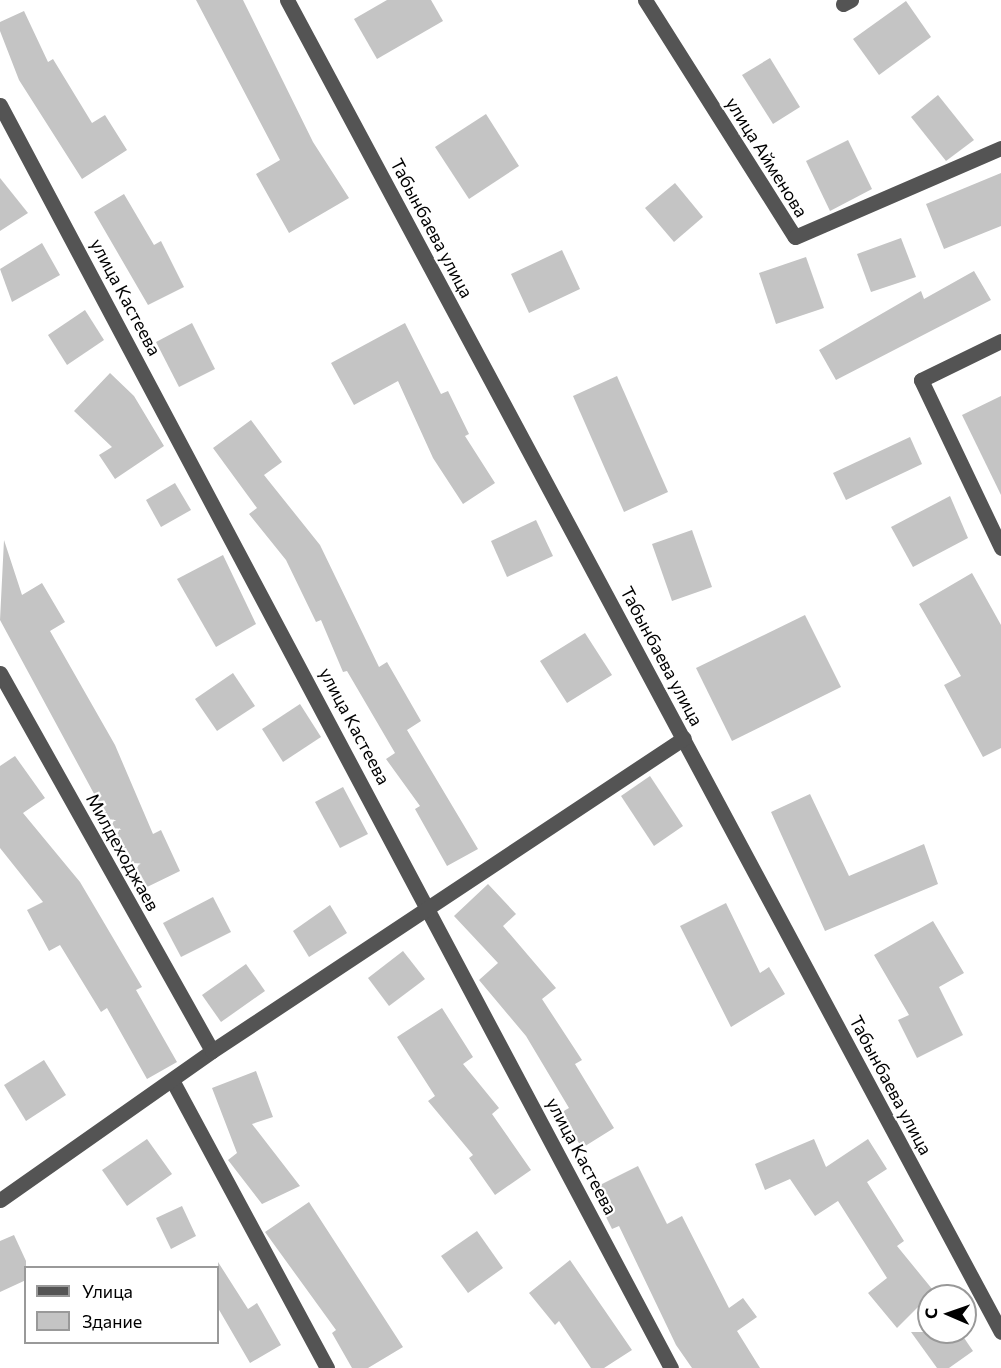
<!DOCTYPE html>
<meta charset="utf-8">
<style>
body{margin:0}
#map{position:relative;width:1001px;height:1368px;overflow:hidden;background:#fff;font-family:Commissioner,sans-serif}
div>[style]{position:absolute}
.building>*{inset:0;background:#c4c4c4}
.minor>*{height:15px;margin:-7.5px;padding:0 7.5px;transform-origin:7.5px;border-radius:7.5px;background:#545454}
span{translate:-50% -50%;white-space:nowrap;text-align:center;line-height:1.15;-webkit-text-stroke:4.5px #fff;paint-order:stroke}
.street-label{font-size:18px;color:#000}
.legend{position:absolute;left:24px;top:1266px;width:195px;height:78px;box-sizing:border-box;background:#fff;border:2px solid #999;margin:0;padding:8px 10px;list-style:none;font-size:18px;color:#000}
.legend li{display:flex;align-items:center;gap:12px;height:30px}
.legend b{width:30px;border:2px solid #999}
.north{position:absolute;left:917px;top:1284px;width:60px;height:60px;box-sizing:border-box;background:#fff;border:2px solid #999;border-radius:50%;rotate:272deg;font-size:16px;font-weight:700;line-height:24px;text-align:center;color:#000}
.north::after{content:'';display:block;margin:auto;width:21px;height:27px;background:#000;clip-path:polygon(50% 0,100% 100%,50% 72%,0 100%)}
</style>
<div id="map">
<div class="building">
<div style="clip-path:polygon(196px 0,243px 0,313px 142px,349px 198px,289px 233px,256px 174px,280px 160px)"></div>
<div style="clip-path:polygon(387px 0,431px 0,443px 21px,377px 59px,354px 19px)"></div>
<div style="clip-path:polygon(906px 1px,931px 37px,879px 75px,853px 39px)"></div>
<div style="clip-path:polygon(24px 11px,48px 62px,53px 59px,92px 123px,105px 115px,127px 150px,82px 179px,19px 80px,0 31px,0 22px)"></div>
<div style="clip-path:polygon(770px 58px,800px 107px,773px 124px,742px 75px)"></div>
<div style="clip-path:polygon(938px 95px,974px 140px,946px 161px,911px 117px)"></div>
<div style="clip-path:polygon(486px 114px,519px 166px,469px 199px,435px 147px)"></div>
<div style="clip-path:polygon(848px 140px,872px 189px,830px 211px,806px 161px)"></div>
<div style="clip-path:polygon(1001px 173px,1001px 226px,944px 249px,926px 204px)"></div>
<div style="clip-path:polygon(0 178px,28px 213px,0 231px)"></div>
<div style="clip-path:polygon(675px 183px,703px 217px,674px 242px,645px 208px)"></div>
<div style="clip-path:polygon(124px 194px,154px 245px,161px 241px,184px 287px,148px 305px,94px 212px)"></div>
<div style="clip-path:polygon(901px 238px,916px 277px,871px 292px,857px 254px)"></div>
<div style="clip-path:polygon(42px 243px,60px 275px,12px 302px,0 269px)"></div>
<div style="clip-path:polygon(562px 250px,580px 289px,529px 313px,511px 274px)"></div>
<div style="clip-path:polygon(806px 257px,824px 308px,776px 324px,759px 273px)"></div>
<div style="clip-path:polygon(974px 271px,991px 300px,836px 380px,819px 350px,921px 291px,924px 299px)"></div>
<div style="clip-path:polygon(85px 310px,104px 340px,67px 365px,48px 335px)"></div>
<div style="clip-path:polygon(192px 323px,215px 369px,179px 387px,156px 342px)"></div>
<div style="clip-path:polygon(405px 323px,441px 394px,448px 391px,469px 434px,465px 436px,495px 483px,463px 504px,433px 458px,398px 381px,354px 405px,331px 363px)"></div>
<div style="clip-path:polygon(110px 373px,134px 396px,164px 446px,115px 479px,99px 455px,112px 447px,74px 411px)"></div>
<div style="clip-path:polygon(617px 376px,668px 492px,624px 512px,573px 396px)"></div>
<div style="clip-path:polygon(1001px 396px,1001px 495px,962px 415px)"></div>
<div style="clip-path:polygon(251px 420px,282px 462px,264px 475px,320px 545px,379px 667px,387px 662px,421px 721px,407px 730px,478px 849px,447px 866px,415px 809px,420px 806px,386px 759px,395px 753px,347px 671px,343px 672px,321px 620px,316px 622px,286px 560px,249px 514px,257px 508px,213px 448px)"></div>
<div style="clip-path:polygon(910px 437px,922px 464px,846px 500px,833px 473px)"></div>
<div style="clip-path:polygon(175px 483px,191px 510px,161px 527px,146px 500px)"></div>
<div style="clip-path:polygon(950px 496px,968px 538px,913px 567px,891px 527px)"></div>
<div style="clip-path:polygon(536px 520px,553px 556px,507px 577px,491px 541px)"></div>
<div style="clip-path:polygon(692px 530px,712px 587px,672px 601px,652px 544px)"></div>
<div style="clip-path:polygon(4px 540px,22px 595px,42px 583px,65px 622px,50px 631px,115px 745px,153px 834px,161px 830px,180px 871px,145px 888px,0 620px)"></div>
<div style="clip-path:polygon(223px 555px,256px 624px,216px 647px,177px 579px)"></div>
<div style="clip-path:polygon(972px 573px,1001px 625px,1001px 748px,983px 757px,944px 685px,961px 676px,919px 604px)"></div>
<div style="clip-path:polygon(805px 615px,841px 687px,732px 741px,696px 668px)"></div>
<div style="clip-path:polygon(585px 633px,612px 675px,567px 703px,540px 661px)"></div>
<div style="clip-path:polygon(233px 673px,255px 706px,217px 731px,195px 699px)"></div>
<div style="clip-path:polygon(300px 704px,321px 737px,283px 762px,262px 729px)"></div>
<div style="clip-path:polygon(15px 756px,45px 798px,23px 813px,80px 882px,142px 987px,136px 990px,177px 1062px,147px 1079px,107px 1008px,101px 1012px,60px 945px,49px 951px,27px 910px,43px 902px,0 848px,0 766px)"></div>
<div style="clip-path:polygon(650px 776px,683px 826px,654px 846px,621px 796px)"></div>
<div style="clip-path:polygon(343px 787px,368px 834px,340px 848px,315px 802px)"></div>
<div style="clip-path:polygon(810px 794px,849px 876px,924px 844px,938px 884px,825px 931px,771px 812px)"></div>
<div style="clip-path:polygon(488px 884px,516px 914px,503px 926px,556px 988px,542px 999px,582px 1060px,575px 1064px,614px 1128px,582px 1148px,560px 1113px,569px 1108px,526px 1036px,479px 980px,498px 963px,454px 916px)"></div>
<div style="clip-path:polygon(213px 897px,231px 932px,181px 957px,163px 923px)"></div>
<div style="clip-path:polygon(726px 903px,760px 973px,769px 967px,785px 994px,731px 1027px,680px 926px)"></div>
<div style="clip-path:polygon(330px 905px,347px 933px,309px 957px,293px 931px)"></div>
<div style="clip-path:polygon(933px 921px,964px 973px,939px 987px,963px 1035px,917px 1058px,898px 1020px,909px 1015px,874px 955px)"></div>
<div style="clip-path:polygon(403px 951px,425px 979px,389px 1006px,368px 978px)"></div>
<div style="clip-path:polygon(246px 964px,265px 991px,221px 1022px,202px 995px)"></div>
<div style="clip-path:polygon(442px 1008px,473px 1057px,463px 1064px,499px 1108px,492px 1114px,531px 1170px,495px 1195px,469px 1158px,473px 1155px,428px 1101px,435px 1096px,397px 1037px)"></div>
<div style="clip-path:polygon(44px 1060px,66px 1095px,26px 1121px,4px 1085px)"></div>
<div style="clip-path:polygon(256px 1071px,273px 1117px,252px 1124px,300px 1186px,262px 1204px,228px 1160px,237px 1153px,212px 1088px)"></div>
<div style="clip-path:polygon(147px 1139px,172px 1174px,127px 1206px,102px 1170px)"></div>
<div style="clip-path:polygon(814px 1139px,826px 1167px,868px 1139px,887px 1169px,867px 1182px,904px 1241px,897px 1246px,937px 1295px,929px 1296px,897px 1328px,868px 1293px,887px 1278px,838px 1201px,815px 1216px,790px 1179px,765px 1190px,755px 1164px)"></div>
<div style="clip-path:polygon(638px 1166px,667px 1224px,682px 1216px,729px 1308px,743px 1298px,757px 1317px,737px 1331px,760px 1368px,692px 1368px,676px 1345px,619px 1226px,612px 1229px,592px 1189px)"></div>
<div style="clip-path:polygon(309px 1202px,403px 1347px,368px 1368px,352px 1368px,332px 1333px,336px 1330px,265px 1232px)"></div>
<div style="clip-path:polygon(182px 1206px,196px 1236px,171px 1249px,156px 1218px)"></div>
<div style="clip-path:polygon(477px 1231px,503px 1268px,468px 1293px,441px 1256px)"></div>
<div style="clip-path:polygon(14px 1235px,26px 1261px,26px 1280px,0 1292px,0 1241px)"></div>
<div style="clip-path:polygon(570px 1260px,632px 1350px,604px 1368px,591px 1368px,559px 1321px,555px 1325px,529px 1293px)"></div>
<div style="clip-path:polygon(218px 1262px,248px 1309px,257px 1303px,281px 1345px,250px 1363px,218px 1308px)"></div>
<div style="clip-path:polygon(911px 1332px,960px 1332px,973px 1351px,949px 1368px,937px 1368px)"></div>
</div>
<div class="minor">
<div style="left:287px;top:0;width:1511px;rotate:61.81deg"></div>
<div style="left:645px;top:0;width:280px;rotate:57.7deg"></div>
<div style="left:795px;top:237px;width:224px;rotate:-23.4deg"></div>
<div style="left:843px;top:4px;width:9px;rotate:-27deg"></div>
<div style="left:0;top:105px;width:1430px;rotate:62.02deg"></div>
<div style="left:1001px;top:341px;width:89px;rotate:154deg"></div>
<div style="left:921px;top:380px;width:186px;rotate:64.5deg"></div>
<div style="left:0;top:673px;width:433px;rotate:60.7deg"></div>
<div style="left:172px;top:1080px;width:327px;rotate:61.7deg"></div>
<div style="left:0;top:1200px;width:259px;rotate:-35.1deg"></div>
<div style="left:212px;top:1051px;width:566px;rotate:-33.55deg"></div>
</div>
<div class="street-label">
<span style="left:767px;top:157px;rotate:58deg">улица Айменова</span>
<span style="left:432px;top:228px;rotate:62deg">Табынбаева улица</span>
<span style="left:126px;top:297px;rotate:62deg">улица Кастеева</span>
<span style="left:662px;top:656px;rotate:62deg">Табынбаева улица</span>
<span style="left:355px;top:726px;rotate:62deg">улица Кастеева</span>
<span style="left:123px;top:852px;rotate:61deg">Милдеходжаев</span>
<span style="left:891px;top:1085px;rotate:62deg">Табынбаева улица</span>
<span style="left:582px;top:1156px;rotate:62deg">улица Кастеева</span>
</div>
<ul class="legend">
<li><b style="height:8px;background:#545454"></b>Улица</li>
<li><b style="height:16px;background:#c4c4c4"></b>Здание</li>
</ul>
<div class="north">С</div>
</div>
